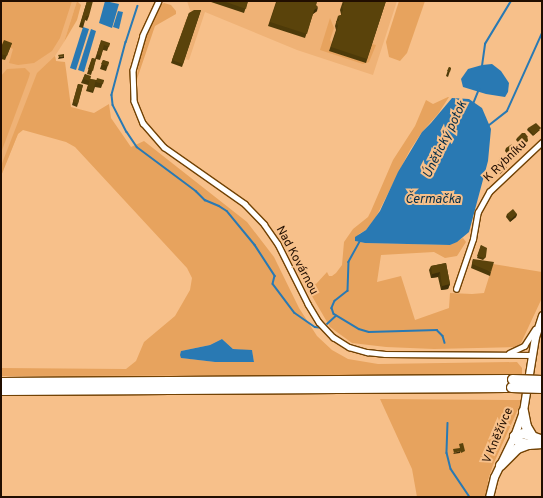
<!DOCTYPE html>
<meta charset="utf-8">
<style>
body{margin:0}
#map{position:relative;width:543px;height:498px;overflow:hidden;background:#f7c08a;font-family:Overpass,sans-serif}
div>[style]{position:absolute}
.built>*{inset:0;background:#efb276}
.green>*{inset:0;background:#e7a35e}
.water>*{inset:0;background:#2979b3}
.stream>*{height:1.5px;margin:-0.75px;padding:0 0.75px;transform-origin:0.75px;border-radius:0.75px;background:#2979b3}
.roads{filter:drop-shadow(1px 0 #724204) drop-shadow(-1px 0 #724204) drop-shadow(0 1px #724204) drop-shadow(0 -1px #724204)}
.street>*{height:4.5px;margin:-2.25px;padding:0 2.25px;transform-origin:2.25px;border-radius:2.25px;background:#fff}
.secondary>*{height:7px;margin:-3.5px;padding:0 3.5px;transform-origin:3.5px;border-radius:3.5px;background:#fff}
.highway>*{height:9px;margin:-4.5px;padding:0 4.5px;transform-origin:4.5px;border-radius:4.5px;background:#fff}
.bridges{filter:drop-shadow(1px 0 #724204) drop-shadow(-1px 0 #724204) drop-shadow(0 1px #724204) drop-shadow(0 -1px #724204)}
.highway-bridge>*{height:9px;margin:-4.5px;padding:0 4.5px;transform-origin:4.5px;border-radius:4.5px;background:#fff}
.wall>*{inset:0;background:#4d3a09}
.shaded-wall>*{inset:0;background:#3f2f08}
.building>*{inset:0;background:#5a430b}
span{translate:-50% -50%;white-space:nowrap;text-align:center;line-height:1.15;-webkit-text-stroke:4px #f7c08a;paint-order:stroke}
.street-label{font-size:12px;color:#210e00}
.water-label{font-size:13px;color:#002c4a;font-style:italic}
.frame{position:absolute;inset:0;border:2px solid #210e00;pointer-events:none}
</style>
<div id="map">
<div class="built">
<div style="clip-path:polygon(1px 1px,77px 1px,64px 42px,55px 56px,56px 61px,43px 71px,1px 176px)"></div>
<div style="clip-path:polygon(187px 1px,397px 1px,373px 75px,297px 50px,205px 12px,189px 60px,185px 59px,182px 67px,171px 63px,186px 19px,191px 13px)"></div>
</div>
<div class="green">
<div style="clip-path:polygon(1px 1px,72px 1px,60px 38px,52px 51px,34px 63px,18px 65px,9px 63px,13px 49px,3px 44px,1px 48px)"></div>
<div style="clip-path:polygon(77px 1px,81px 5px,77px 20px,64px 42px)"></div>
<div style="clip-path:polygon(399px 1px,425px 1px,407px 53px,400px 61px,389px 57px,386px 42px)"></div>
<div style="clip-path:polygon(164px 3px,171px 5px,176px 11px,176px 14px,155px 26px,136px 82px,141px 49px,161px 5px)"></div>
<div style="clip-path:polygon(330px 18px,334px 28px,330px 40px,332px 43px,329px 51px,372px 44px,376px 45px,369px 62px,363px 64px,320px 50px)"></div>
<div style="clip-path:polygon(evenodd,55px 56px,56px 61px,65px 62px,71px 107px,94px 113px,109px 104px,111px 118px,131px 147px,144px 141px,247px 222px,274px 257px,299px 308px,317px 336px,332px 350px,348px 359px,378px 364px,517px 362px,522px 368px,522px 375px,1px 376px,1px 368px,126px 369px,136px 361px,144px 342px,175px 316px,190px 290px,192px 278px,187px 268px,75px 147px,66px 142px,23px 130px,18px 134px,1px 176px,1px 166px,37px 73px,55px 56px,222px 339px,233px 349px,252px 351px,254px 362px,215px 362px,182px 358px,181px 351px,210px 345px,222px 339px)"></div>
<div style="clip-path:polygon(25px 68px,30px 73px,29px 77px,1px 153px,1px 76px,7px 69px)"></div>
<div style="clip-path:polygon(448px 97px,449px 97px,438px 114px,422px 132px,410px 150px,376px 217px,366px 230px,359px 234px,355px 241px,365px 243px,450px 245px,463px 238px,466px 242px,457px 256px,445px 258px,434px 252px,381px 255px,377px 282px,401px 276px,415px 320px,449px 308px,450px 293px,472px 294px,484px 293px,493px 264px,542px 272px,542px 298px,521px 343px,516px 347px,434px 349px,386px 347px,352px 343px,330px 327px,302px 279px,316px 284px,327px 272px,329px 276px,332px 276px,336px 273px,342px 265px,344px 242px,353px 229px,368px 217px,371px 211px,393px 160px,415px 126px,426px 100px,433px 104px)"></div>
<div style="clip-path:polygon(380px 399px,522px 400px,493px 465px,488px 480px,487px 497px,417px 497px,412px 469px)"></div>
</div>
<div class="water">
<div style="clip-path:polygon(105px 1px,119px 4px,112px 28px,99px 23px)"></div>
<div style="clip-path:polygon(118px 11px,123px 12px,119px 29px,113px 27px)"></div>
<div style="clip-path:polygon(83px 27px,89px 29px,76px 70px,70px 68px)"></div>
<div style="clip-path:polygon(91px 29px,96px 31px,84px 72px,78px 70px)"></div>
<div style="clip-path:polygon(492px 64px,501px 71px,509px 83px,508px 92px,505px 97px,486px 94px,463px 87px,461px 79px,468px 69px,482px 65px)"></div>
<div style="clip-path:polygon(452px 98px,469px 99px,482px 108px,491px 129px,488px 161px,469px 232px,457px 242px,450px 245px,365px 243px,355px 241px,355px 237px,366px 230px,380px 211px,398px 172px,422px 132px,431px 123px)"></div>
<div style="clip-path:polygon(222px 339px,233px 349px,252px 350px,254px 362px,215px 362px,181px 358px,180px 355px,181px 351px,210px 345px)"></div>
</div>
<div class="stream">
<div style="left:138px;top:6px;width:38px;rotate:108deg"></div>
<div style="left:126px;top:42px;width:55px;rotate:104.8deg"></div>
<div style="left:112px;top:95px;width:10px;rotate:84deg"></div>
<div style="left:113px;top:105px;width:30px;rotate:63deg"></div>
<div style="left:127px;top:132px;width:18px;rotate:56deg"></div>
<div style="left:137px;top:147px;width:74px;rotate:36.7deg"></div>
<div style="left:196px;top:191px;width:13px;rotate:45deg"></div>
<div style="left:205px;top:200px;width:15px;rotate:23deg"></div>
<div style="left:219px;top:206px;width:9px;rotate:32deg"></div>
<div style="left:227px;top:211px;width:44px;rotate:50.5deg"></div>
<div style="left:255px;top:245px;width:37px;rotate:57deg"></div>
<div style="left:275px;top:276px;width:8px;rotate:104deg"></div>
<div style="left:273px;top:284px;width:36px;rotate:53deg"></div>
<div style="left:295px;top:313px;width:24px;rotate:35deg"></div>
<div style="left:315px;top:327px;width:8px;rotate:7deg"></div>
<div style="left:482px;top:66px;width:22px;rotate:-82deg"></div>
<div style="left:485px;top:44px;width:50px;rotate:-58.8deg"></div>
<div style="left:473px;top:104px;width:16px;rotate:-68deg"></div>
<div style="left:488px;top:126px;width:24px;rotate:-38deg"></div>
<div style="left:507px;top:111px;width:85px;rotate:-65.8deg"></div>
<div style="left:360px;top:242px;width:23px;rotate:119deg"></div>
<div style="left:349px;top:262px;width:29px;rotate:92deg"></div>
<div style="left:348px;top:291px;width:16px;rotate:142deg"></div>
<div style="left:335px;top:301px;width:8px;rotate:113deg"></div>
<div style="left:332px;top:308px;width:6px;rotate:72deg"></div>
<div style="left:334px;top:314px;width:29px;rotate:31deg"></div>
<div style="left:359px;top:329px;width:10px;rotate:17deg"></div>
<div style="left:369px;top:332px;width:68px;rotate:-1.7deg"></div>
<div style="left:437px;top:330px;width:8px;rotate:45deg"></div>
<div style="left:443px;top:336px;width:7px;rotate:74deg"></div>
<div style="left:327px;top:324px;width:12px;rotate:-42deg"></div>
<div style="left:448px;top:423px;width:30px;rotate:92deg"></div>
<div style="left:447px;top:453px;width:16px;rotate:76deg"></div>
<div style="left:451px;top:469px;width:34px;rotate:56deg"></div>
</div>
<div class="roads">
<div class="street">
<div style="left:159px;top:1px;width:38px;rotate:115deg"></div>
<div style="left:143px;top:36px;width:35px;rotate:106deg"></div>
<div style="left:133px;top:70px;width:31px;rotate:88deg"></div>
<div style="left:134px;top:101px;width:24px;rotate:68deg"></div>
<div style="left:143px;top:123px;width:32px;rotate:49deg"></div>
<div style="left:164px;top:147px;width:99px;rotate:35.1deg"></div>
<div style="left:245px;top:204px;width:28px;rotate:46deg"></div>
<div style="left:264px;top:224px;width:24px;rotate:55deg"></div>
<div style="left:278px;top:244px;width:67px;rotate:63.4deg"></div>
<div style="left:308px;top:304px;width:21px;rotate:59deg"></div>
<div style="left:319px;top:322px;width:21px;rotate:47deg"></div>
<div style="left:333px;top:337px;width:19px;rotate:32deg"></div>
<div style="left:349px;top:347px;width:19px;rotate:16deg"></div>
<div style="left:367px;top:352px;width:18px;rotate:6deg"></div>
<div style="left:385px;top:354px;width:147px;rotate:0.4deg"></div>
<div style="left:456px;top:289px;width:53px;rotate:-71.2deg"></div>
<div style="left:473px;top:239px;width:27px;rotate:-80deg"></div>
<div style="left:478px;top:212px;width:23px;rotate:-61deg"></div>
<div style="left:489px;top:192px;width:73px;rotate:-43.3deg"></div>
<div style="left:509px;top:353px;width:17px;rotate:-25deg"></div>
<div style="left:524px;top:346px;width:20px;rotate:-57deg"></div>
</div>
<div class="secondary">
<div style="left:489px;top:497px;width:21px;rotate:-76deg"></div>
<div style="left:494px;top:477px;width:46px;rotate:-64deg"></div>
<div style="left:514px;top:436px;width:27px;rotate:-70deg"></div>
<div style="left:523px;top:411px;width:75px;rotate:-80.8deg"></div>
<div style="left:535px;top:337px;width:23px;rotate:-72deg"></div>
</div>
<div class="highway">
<div style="left:1px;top:382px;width:511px;rotate:-0.34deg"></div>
<div style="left:1px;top:390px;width:510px;rotate:-0.34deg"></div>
<div style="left:523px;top:411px;width:15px;rotate:79deg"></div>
<div style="left:526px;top:426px;width:12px;rotate:59deg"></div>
<div style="left:528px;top:444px;width:9px;rotate:-167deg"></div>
<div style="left:519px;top:442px;width:8px;rotate:-130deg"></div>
<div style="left:514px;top:436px;width:9px;rotate:-18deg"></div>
<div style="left:523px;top:433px;width:20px;rotate:20deg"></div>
<div style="left:500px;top:465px;width:24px;rotate:-45deg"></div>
<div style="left:517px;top:448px;width:12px;rotate:-20deg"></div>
<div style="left:528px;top:444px;width:14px;rotate:-4deg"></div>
</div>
</div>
<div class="bridges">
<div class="highway-bridge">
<div style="left:512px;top:379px;width:30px;rotate:2deg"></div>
<div style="left:511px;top:387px;width:31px;rotate:2deg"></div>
</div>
</div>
<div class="wall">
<div style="clip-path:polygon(87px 1px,89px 16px,87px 21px,85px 20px,83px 28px,79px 27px)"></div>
<div style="clip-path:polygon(208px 1px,248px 1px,244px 13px)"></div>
<div style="clip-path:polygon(275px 1px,317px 1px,316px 5px,317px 11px,313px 14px,305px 38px,268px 26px,276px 2px)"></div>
<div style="clip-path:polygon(343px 1px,386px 1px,366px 63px,329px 51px,336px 30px,335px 26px,338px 16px,341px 15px,341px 14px,340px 10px)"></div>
<div style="clip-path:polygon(201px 10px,182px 67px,171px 63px,189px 13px)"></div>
<div style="clip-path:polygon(12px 43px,5px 60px,1px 59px,1px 47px)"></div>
<div style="clip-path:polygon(110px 43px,107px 51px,103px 50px,100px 60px,96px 59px,91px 75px,87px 74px,92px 58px,95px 59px,100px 44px)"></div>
<div style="clip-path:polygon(103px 60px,109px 62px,106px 71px,100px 69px)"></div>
<div style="clip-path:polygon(449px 67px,451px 68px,448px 77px,446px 76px)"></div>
<div style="clip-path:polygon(85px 74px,90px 79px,96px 80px,104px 80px,101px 88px,95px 87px,93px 93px,86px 91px,88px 85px,81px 83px)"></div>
<div style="clip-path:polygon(78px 84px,83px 85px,77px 107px,72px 105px)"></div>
<div style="clip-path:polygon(528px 128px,540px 130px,533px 136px,527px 130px)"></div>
<div style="clip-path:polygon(517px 138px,528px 138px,527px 139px,528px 140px,528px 141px,522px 146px,516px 140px)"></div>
<div style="clip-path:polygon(506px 148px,517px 149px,517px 154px,512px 159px,505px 151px)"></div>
<div style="clip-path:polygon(500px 157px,508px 162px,506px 165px,507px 167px,500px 174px,497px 171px,498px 169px,497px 168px)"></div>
<div style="clip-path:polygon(507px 214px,517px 214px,516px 217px,510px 222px,506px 217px)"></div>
<div style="clip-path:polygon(481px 245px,486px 257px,483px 260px,477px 258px)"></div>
<div style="clip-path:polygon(473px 259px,491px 272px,490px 276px,471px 268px)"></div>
<div style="clip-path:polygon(446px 263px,450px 284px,448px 289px,441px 290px,438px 277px,431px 278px,429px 270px,431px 266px)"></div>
</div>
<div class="shaded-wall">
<div style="clip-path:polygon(318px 7px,317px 11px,313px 14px,314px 10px)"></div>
<div style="clip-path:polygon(64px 56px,64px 58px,58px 59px,59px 57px)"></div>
<div style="clip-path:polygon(518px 151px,517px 154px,512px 159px,513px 156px)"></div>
<div style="clip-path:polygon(517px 214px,516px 217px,510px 222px,511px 219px)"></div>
<div style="clip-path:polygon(440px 272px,438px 277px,431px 278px,432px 274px)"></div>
<div style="clip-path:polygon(450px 284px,448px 289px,441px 290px,442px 286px)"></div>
<div style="clip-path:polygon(460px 451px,460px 453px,453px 454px,454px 453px)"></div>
</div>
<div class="building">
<div style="clip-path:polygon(87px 1px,93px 1px,89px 16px,86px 16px,84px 23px,81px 22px)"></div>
<div style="clip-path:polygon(223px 1px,248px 1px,246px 9px)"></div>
<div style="clip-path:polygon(277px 1px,317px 1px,316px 5px,318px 7px,314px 10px,307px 34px,270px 22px)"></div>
<div style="clip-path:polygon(343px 1px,386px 1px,367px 59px,331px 47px,338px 26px,336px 21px,339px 21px,338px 16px,341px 15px,343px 10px,342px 6px,344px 5px)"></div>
<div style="clip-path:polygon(194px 10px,201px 10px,183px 64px,172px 60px,189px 13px)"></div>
<div style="clip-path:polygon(4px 40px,12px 43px,7px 56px,1px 54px,1px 47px)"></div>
<div style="clip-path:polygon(101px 40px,110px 43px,109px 47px,104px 45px,101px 56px,97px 54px)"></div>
<div style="clip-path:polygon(64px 54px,64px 56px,59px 57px,58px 55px)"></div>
<div style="clip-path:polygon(92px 58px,96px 59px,93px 71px,88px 69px)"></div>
<div style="clip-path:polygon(103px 60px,109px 62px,108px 66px,101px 64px)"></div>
<div style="clip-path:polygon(449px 67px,451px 68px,450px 72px,447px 71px)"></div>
<div style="clip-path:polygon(85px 74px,91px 76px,90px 81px,83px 79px)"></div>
<div style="clip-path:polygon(97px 78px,104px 80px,103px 84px,96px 82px)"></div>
<div style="clip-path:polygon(90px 79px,96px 80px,93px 91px,87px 89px)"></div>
<div style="clip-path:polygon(78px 84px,83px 85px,78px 104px,73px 102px)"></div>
<div style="clip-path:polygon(536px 123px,541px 128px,534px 135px,528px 128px)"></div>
<div style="clip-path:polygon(522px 133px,525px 133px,528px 137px,527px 138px,528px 140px,523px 145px,517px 138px)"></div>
<div style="clip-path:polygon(512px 144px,515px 148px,518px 145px,516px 149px,518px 151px,513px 156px,506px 148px)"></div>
<div style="clip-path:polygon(503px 156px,508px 161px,506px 165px,507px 166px,501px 172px,497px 170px,499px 168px,497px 167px,500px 157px)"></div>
<div style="clip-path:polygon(513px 209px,517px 214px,511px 219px,507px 214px)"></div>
<div style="clip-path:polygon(481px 245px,487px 248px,486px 256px,484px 258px,477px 256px)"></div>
<div style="clip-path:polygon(473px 259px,494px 262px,491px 272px,472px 264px)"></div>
<div style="clip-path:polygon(446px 263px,450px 284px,442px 286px,440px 272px,432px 274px,431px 266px)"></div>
<div style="clip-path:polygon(463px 443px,465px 451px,461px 453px,460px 451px,454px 453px,453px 449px,460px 448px,459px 444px)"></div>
</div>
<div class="street-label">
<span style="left:506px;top:162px;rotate:-44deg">K Rybníku</span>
<span style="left:296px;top:261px;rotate:62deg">Nad Kovárnou</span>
<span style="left:499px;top:436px;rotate:-67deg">V Kněžívce</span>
</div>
<div class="water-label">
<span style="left:446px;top:140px;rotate:-64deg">Únětický potok</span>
<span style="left:433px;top:200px">Čermačka</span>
</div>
<div class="frame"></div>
</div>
